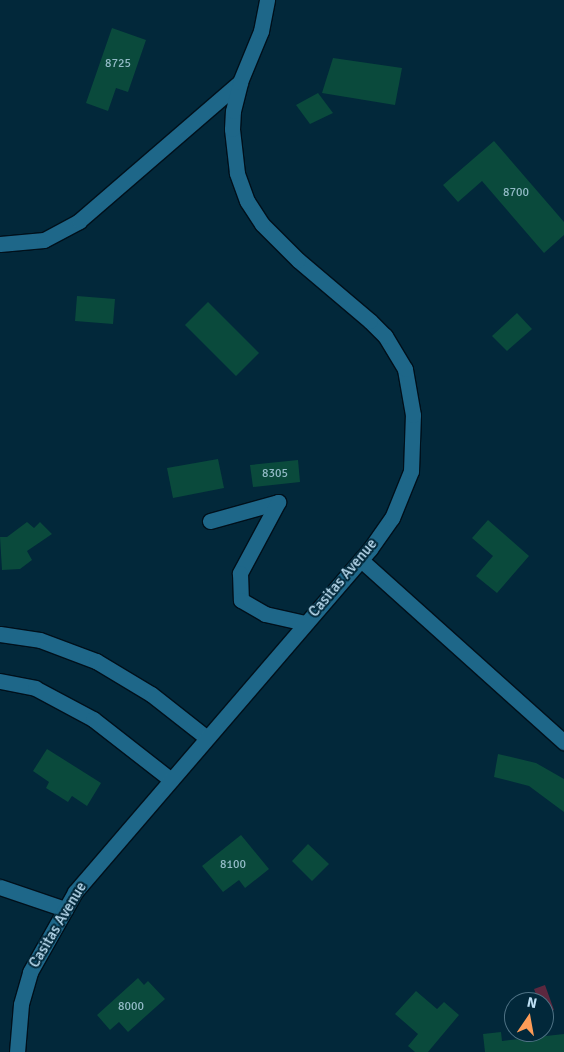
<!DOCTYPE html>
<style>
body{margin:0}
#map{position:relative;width:564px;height:1052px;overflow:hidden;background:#02283a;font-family:Signika,sans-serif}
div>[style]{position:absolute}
.water>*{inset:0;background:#5c283f}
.building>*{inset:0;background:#0a4a3c}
.roads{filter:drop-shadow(1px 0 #00101b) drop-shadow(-1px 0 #00101b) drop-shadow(0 1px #00101b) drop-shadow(0 -1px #00101b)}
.minor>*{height:15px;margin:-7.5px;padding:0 7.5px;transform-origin:7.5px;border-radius:7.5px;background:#1e6789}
span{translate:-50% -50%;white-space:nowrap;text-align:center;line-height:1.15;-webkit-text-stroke:4px #02283a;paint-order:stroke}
.number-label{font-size:12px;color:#92bac6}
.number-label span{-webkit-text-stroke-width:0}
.street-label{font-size:15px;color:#bfe0f4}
.north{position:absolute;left:504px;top:992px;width:50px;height:50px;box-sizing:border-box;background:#02283a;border:1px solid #4e7284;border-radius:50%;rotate:12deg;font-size:14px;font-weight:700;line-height:20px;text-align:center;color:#bfe0f4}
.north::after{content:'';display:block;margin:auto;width:18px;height:22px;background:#fe9c57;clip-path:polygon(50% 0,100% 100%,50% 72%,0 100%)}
</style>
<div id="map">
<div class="water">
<div style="clip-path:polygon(545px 985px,554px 1010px,544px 1013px,544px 1002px,539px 1002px,534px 989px)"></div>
</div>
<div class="building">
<div style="clip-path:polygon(112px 28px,146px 40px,128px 92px,116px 88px,108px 111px,86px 103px)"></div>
<div style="clip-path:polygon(333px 58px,402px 68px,395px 105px,322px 93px)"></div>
<div style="clip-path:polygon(318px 93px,333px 113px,310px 124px,296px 105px)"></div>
<div style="clip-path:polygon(494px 141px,564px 222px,564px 235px,544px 253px,482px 181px,458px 202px,443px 185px)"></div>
<div style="clip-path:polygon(77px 296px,115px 299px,113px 324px,75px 321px)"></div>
<div style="clip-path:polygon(208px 302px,259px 353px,236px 376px,185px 325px)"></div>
<div style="clip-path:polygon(517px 313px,532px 329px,507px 351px,492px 336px)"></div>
<div style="clip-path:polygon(218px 459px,224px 488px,173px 498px,167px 468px)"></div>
<div style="clip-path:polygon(298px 460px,300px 482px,253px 487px,250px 465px)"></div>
<div style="clip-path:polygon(488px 520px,529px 556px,497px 593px,476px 576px,493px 556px,472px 538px)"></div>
<div style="clip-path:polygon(27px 522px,34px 528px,40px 522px,52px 534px,27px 551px,32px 560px,20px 569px,2px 570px,0 537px,7px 537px)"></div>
<div style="clip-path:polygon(47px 749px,101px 783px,87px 806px,72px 796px,68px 802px,46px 788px,49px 782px,33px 771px)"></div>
<div style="clip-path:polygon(498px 754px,536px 763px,564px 779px,564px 812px,529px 786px,494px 777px)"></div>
<div style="clip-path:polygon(241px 835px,269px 869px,245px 888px,239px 880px,223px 892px,202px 866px)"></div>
<div style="clip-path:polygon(308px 844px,329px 864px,312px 881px,292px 861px)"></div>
<div style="clip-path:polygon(138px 978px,144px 985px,148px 981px,165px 999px,128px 1032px,119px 1022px,110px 1030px,97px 1015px)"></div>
<div style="clip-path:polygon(416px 991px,437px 1009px,444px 1002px,459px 1015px,428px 1052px,415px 1052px,408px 1046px,418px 1034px,395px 1014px)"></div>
<div style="clip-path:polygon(501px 1032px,502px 1041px,564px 1034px,564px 1052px,485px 1052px,483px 1034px)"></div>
</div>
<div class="roads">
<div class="minor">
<div style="left:0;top:244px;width:44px;rotate:-5.2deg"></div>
<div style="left:44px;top:240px;width:40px;rotate:-28deg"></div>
<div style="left:79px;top:221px;width:213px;rotate:-40.8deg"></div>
<div style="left:210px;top:521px;width:71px;rotate:-15.6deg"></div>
<div style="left:278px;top:502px;width:81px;rotate:118.2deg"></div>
<div style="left:240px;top:573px;width:27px;rotate:88deg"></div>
<div style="left:241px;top:600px;width:28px;rotate:30deg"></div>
<div style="left:265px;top:614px;width:41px;rotate:12.7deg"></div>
<div style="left:361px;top:560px;width:273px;rotate:41.9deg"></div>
<div style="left:0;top:634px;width:40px;rotate:8.5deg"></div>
<div style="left:40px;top:640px;width:60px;rotate:20.6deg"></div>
<div style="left:96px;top:661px;width:64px;rotate:31deg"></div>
<div style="left:151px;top:694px;width:71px;rotate:38.2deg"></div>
<div style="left:0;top:681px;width:36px;rotate:11deg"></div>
<div style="left:35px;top:688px;width:66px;rotate:28.1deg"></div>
<div style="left:93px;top:719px;width:99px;rotate:38deg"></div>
<div style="left:0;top:887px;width:69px;rotate:18.7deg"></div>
<div style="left:17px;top:1052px;width:48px;rotate:-85.2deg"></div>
<div style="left:21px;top:1004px;width:33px;rotate:-74deg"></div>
<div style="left:30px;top:972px;width:92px;rotate:-60.6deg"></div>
<div style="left:75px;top:892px;width:452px;rotate:-49.3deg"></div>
<div style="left:370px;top:549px;width:38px;rotate:-55deg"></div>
<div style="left:392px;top:518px;width:51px;rotate:-68deg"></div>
<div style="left:411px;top:471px;width:56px;rotate:-88deg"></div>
<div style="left:413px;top:415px;width:47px;rotate:-99.9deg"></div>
<div style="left:405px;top:369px;width:39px;rotate:-121deg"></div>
<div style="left:385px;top:336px;width:21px;rotate:-135deg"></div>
<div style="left:370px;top:321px;width:94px;rotate:-139.7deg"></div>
<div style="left:298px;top:260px;width:51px;rotate:-135deg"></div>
<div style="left:262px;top:224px;width:27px;rotate:-123deg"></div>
<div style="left:247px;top:201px;width:30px;rotate:-110deg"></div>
<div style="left:237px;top:173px;width:44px;rotate:-96.5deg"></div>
<div style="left:232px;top:129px;width:18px;rotate:-87deg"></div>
<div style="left:233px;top:111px;width:30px;rotate:-76deg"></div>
<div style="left:240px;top:82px;width:55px;rotate:-67.6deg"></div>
<div style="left:261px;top:31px;width:32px;rotate:-79deg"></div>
</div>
</div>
<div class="number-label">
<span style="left:118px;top:64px">8725</span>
<span style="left:516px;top:193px">8700</span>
<span style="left:275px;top:474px">8305</span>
<span style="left:233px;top:865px">8100</span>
<span style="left:131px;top:1007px">8000</span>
</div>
<div class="street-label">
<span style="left:343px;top:578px;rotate:-50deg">Casitas Avenue</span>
<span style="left:58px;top:925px;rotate:-59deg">Casitas Avenue</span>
</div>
<div class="north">N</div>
</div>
